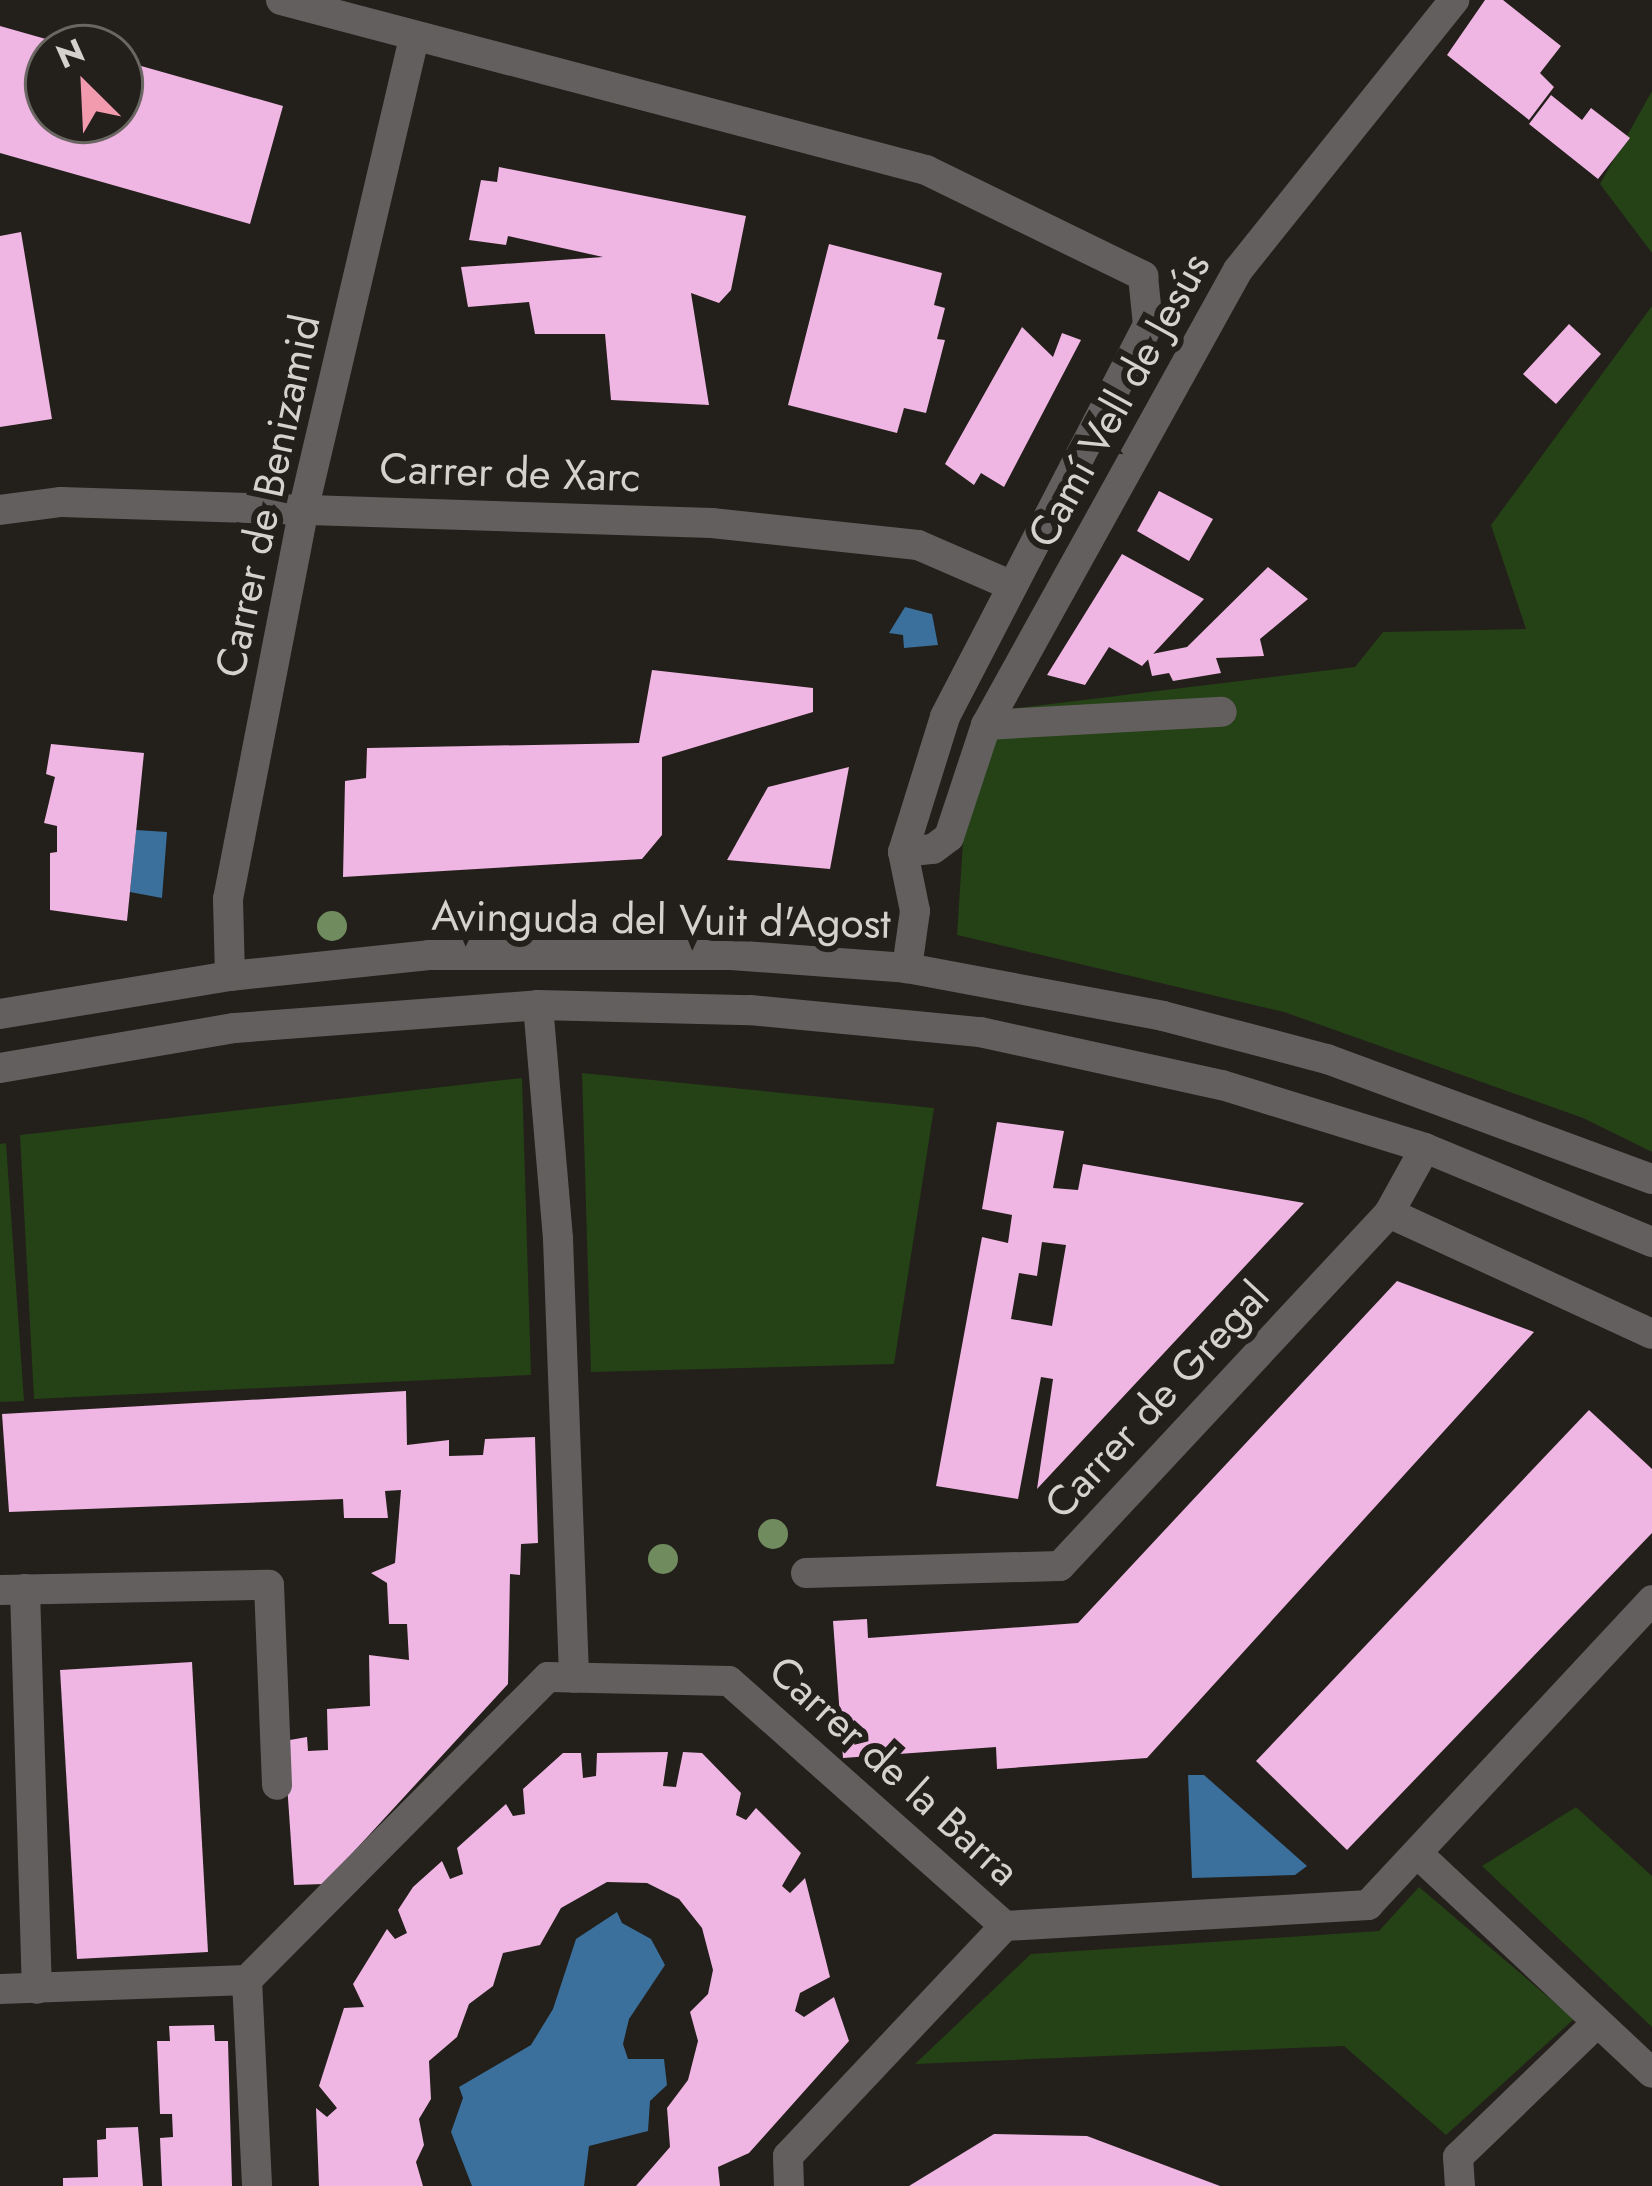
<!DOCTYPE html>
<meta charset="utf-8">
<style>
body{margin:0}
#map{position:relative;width:1652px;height:2186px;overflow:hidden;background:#231f1a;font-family:Jost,sans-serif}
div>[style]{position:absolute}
.green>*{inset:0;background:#254116}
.water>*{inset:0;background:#3a709b}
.building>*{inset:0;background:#efb5e3}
.minor>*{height:30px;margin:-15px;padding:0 15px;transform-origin:15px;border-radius:15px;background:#635f5f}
.trees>*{width:30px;height:30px;margin:-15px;border-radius:50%;background:#708c5e}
span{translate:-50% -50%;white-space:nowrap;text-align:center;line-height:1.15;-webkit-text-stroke:12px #231f1a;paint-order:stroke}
.street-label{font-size:42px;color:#d4d1ce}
.north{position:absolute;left:24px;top:24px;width:120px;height:120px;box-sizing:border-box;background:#231f1a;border:3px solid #6a6662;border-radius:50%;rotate:336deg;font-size:33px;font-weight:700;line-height:48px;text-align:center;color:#d4d1ce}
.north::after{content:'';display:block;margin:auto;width:42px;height:54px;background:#f29aae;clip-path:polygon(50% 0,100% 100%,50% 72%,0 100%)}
</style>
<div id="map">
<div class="green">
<div style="clip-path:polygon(1652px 91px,1652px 253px,1600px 184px)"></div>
<div style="clip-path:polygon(1652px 306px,1652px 1152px,1583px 1118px,1284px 1012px,957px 935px,966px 794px,1010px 709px,1355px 667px,1383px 632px,1526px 629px,1491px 525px)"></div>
<div style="clip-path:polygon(582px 1073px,934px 1108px,894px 1364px,591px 1372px)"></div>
<div style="clip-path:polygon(522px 1078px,531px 1375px,34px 1399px,20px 1135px)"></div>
<div style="clip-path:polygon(6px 1143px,24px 1401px,0 1402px,0 1144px)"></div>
<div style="clip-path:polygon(1576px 1807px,1652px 1876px,1652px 2027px,1482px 1866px)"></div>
<div style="clip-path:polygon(1419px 1887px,1574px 2019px,1446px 2135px,1344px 2046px,915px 2064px,1031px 1954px,1379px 1931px)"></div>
</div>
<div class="water">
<div style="clip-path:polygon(905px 607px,932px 614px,938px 645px,904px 648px,903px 635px,889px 633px)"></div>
<div style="clip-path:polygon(136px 830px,167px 832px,162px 898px,130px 892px)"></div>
<div style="clip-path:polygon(1188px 1775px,1204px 1775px,1307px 1866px,1295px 1875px,1192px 1878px)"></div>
<div style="clip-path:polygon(617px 1912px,622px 1923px,651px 1939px,665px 1965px,629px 2019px,623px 2044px,628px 2059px,664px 2059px,667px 2085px,650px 2101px,648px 2131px,589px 2146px,584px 2186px,472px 2186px,451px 2132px,463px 2098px,459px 2087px,531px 2045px,553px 2009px,576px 1939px)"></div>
</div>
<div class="building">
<div style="clip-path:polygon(1485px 0,1503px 0,1561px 46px,1540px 73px,1554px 87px,1529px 120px,1447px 55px)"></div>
<div style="clip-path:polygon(0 26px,74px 47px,48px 48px,48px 120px,120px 120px,120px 60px,283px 106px,250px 224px,0 153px)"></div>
<div style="clip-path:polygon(1551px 95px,1582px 120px,1591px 108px,1630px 138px,1598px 179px,1529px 124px)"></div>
<div style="clip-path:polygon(499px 167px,746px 216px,731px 290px,719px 303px,691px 293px,709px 405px,611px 400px,605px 334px,535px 334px,529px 302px,468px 307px,461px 267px,603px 257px,508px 236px,506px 245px,469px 240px,481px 180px,497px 182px)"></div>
<div style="clip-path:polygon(21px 232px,52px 419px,0 427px,0 236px)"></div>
<div style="clip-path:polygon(829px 244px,942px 273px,934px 305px,945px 308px,937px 339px,945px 340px,926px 413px,904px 408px,897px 433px,788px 405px)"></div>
<div style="clip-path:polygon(1569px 324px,1601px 354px,1556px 404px,1523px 374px)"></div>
<div style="clip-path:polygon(1022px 327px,1053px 357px,1062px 333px,1081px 340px,1004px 487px,981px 473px,974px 485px,945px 464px)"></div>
<div style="clip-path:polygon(1159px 491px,1213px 519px,1189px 561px,1137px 531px)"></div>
<div style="clip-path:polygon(1122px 554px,1204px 599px,1142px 666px,1109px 647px,1085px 685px,1047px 675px)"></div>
<div style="clip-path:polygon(1268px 567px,1308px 599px,1260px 639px,1264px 656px,1216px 658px,1221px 673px,1173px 681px,1169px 673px,1152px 676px,1147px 655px,1187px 647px)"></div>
<div style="clip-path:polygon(652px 670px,813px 688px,813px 712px,662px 757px,662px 835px,642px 859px,343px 877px,345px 781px,366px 778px,367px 748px,639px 743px)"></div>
<div style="clip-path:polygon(51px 744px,144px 753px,127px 921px,50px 910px,50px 853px,57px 852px,57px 826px,44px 823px,55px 777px,46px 774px)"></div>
<div style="clip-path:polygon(849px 767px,830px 869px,727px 860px,768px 787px)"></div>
<div style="clip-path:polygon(evenodd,997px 1122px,1064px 1131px,1053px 1188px,1078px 1190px,1083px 1164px,1304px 1203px,1037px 1489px,1053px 1379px,1041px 1377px,1018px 1499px,936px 1486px,982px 1237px,1008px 1243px,1012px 1215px,982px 1209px,997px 1122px,1042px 1242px,1066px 1245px,1052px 1326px,1011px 1319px,1019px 1273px,1037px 1276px,1042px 1242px)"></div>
<div style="clip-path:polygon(1397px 1281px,1534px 1332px,1147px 1758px,997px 1769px,996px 1747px,843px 1758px,833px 1621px,867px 1619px,868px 1638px,1078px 1623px)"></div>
<div style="clip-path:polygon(406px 1391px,407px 1445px,449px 1440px,449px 1456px,483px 1455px,485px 1439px,535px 1437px,538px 1543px,521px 1544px,520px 1575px,510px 1574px,508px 1684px,324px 1884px,294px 1885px,284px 1741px,307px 1737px,308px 1751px,328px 1750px,327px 1709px,370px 1706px,369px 1655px,409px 1660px,407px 1624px,389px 1624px,387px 1583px,371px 1573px,395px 1563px,401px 1490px,385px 1491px,388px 1518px,344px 1518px,343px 1499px,9px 1512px,2px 1414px)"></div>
<div style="clip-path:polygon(1589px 1410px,1652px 1469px,1652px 1533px,1347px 1850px,1256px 1761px)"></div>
<div style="clip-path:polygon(192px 1662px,208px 1952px,77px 1959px,60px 1670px)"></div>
<div style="clip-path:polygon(668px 1752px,663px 1786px,676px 1787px,683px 1752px,702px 1753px,741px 1793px,736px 1815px,746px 1820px,756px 1808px,801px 1853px,782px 1886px,790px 1893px,805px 1878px,830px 1977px,800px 1993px,795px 2011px,804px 2017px,834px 1997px,849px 2041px,749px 2153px,718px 2167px,720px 2186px,636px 2186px,670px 2147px,667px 2108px,688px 2080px,698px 2041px,690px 2012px,708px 1994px,713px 1970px,702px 1928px,679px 1899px,647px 1883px,607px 1882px,561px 1908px,540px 1945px,503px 1953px,493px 1986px,469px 2004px,457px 2037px,429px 2061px,431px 2099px,419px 2119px,424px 2145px,416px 2162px,423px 2186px,319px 2186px,316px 2108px,327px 2117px,337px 2108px,319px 2086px,344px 2008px,364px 2007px,353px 1984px,387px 1929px,395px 1939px,407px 1933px,398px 1910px,413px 1887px,442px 1861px,450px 1879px,463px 1874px,457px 1848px,506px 1804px,513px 1816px,525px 1814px,523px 1789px,563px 1753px,581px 1753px,583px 1778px,596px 1776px,597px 1753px)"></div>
<div style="clip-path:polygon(214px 2025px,215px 2041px,228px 2041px,232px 2186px,162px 2186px,160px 2138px,173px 2137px,172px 2114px,160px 2114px,157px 2041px,170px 2041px,169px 2026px)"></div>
<div style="clip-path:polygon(138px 2127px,143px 2186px,63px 2186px,63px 2178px,98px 2177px,97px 2140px,106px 2139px,106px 2128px)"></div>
<div style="clip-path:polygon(994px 2134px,1087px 2136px,1220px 2186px,909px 2186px)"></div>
</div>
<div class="minor">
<div style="left:281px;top:0;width:667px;rotate:14.77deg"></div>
<div style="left:926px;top:170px;width:242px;rotate:26deg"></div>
<div style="left:1143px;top:276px;width:49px;rotate:84.2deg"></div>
<div style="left:1148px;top:325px;width:441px;rotate:117.4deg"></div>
<div style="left:945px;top:717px;width:141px;rotate:107.3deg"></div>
<div style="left:903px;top:852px;width:60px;rotate:78.5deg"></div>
<div style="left:915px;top:911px;width:58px;rotate:98deg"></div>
<div style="left:0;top:510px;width:62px;rotate:-7.5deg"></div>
<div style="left:61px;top:502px;width:651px;rotate:1.85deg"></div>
<div style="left:712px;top:523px;width:207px;rotate:6.1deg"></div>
<div style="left:918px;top:545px;width:98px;rotate:23.4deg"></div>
<div style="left:986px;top:725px;width:236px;rotate:-3.2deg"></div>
<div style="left:903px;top:852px;width:30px;rotate:-6deg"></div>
<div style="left:933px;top:849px;width:20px;rotate:-37deg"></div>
<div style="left:949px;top:837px;width:118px;rotate:-71.7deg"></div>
<div style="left:986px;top:725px;width:520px;rotate:-61.02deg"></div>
<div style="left:1238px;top:270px;width:346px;rotate:-51.3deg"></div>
<div style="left:230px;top:976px;width:77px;rotate:-91.5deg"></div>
<div style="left:228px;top:899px;width:399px;rotate:-79deg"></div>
<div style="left:304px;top:507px;width:483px;rotate:-76.8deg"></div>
<div style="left:538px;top:1005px;width:235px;rotate:85.1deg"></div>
<div style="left:558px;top:1239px;width:439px;rotate:87.9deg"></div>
<div style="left:0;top:1014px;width:233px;rotate:-9.4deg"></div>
<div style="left:230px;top:976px;width:200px;rotate:-6deg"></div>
<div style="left:429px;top:955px;width:302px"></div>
<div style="left:731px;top:955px;width:176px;rotate:4.2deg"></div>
<div style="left:907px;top:968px;width:260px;rotate:10.6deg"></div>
<div style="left:1163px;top:1016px;width:170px;rotate:14.7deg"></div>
<div style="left:1327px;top:1059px;width:346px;rotate:20.3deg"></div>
<div style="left:0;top:1068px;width:238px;rotate:-9.7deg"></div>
<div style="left:235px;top:1028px;width:304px;rotate:-4.3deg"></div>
<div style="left:538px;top:1005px;width:212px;rotate:1.4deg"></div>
<div style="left:750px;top:1010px;width:231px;rotate:5.5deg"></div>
<div style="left:980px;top:1032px;width:248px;rotate:12.4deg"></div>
<div style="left:1222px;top:1085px;width:213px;rotate:17.2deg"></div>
<div style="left:1425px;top:1148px;width:246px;rotate:22.5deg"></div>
<div style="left:1389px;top:1213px;width:289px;rotate:24.7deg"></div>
<div style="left:806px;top:1573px;width:254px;rotate:-1.6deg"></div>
<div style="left:1060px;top:1566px;width:483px;rotate:-47deg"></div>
<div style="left:1389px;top:1213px;width:74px;rotate:-61deg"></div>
<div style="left:25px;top:1589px;width:400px;rotate:88.3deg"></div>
<div style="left:0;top:1590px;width:269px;rotate:-1.1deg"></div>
<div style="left:269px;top:1585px;width:200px;rotate:87.7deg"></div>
<div style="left:1418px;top:1854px;width:320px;rotate:43.1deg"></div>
<div style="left:247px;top:1980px;width:206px;rotate:87.2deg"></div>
<div style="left:0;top:1989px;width:247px;rotate:-2.1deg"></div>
<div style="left:247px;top:1980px;width:427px;rotate:-45.2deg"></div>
<div style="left:548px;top:1677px;width:181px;rotate:1.3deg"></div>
<div style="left:729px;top:1681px;width:369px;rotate:41.6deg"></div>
<div style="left:1005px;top:1926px;width:364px;rotate:-3.3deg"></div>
<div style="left:1368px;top:1905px;width:417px;rotate:-47deg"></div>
<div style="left:789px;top:2186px;width:30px;rotate:-92deg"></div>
<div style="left:788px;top:2156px;width:316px;rotate:-46.7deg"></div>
<div style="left:1460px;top:2186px;width:29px;rotate:-94deg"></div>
<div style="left:1458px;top:2157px;width:194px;rotate:-44deg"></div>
</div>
<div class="trees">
<div style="left:332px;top:926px"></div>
<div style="left:773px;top:1534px"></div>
<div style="left:663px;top:1559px"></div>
</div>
<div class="street-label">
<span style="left:1119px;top:400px;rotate:-61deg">Camí Vell de Jesús</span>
<span style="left:510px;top:473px;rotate:2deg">Carrer de Xarc</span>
<span style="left:268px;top:496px;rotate:-78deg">Carrer de Benizamid</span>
<span style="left:661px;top:920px;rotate:1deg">Avinguda del Vuit d'Agost</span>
<span style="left:1157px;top:1400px;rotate:-47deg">Carrer de Gregal</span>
<span style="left:894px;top:1771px;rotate:42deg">Carrer de la Barra</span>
</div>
<div class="north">N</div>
</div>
